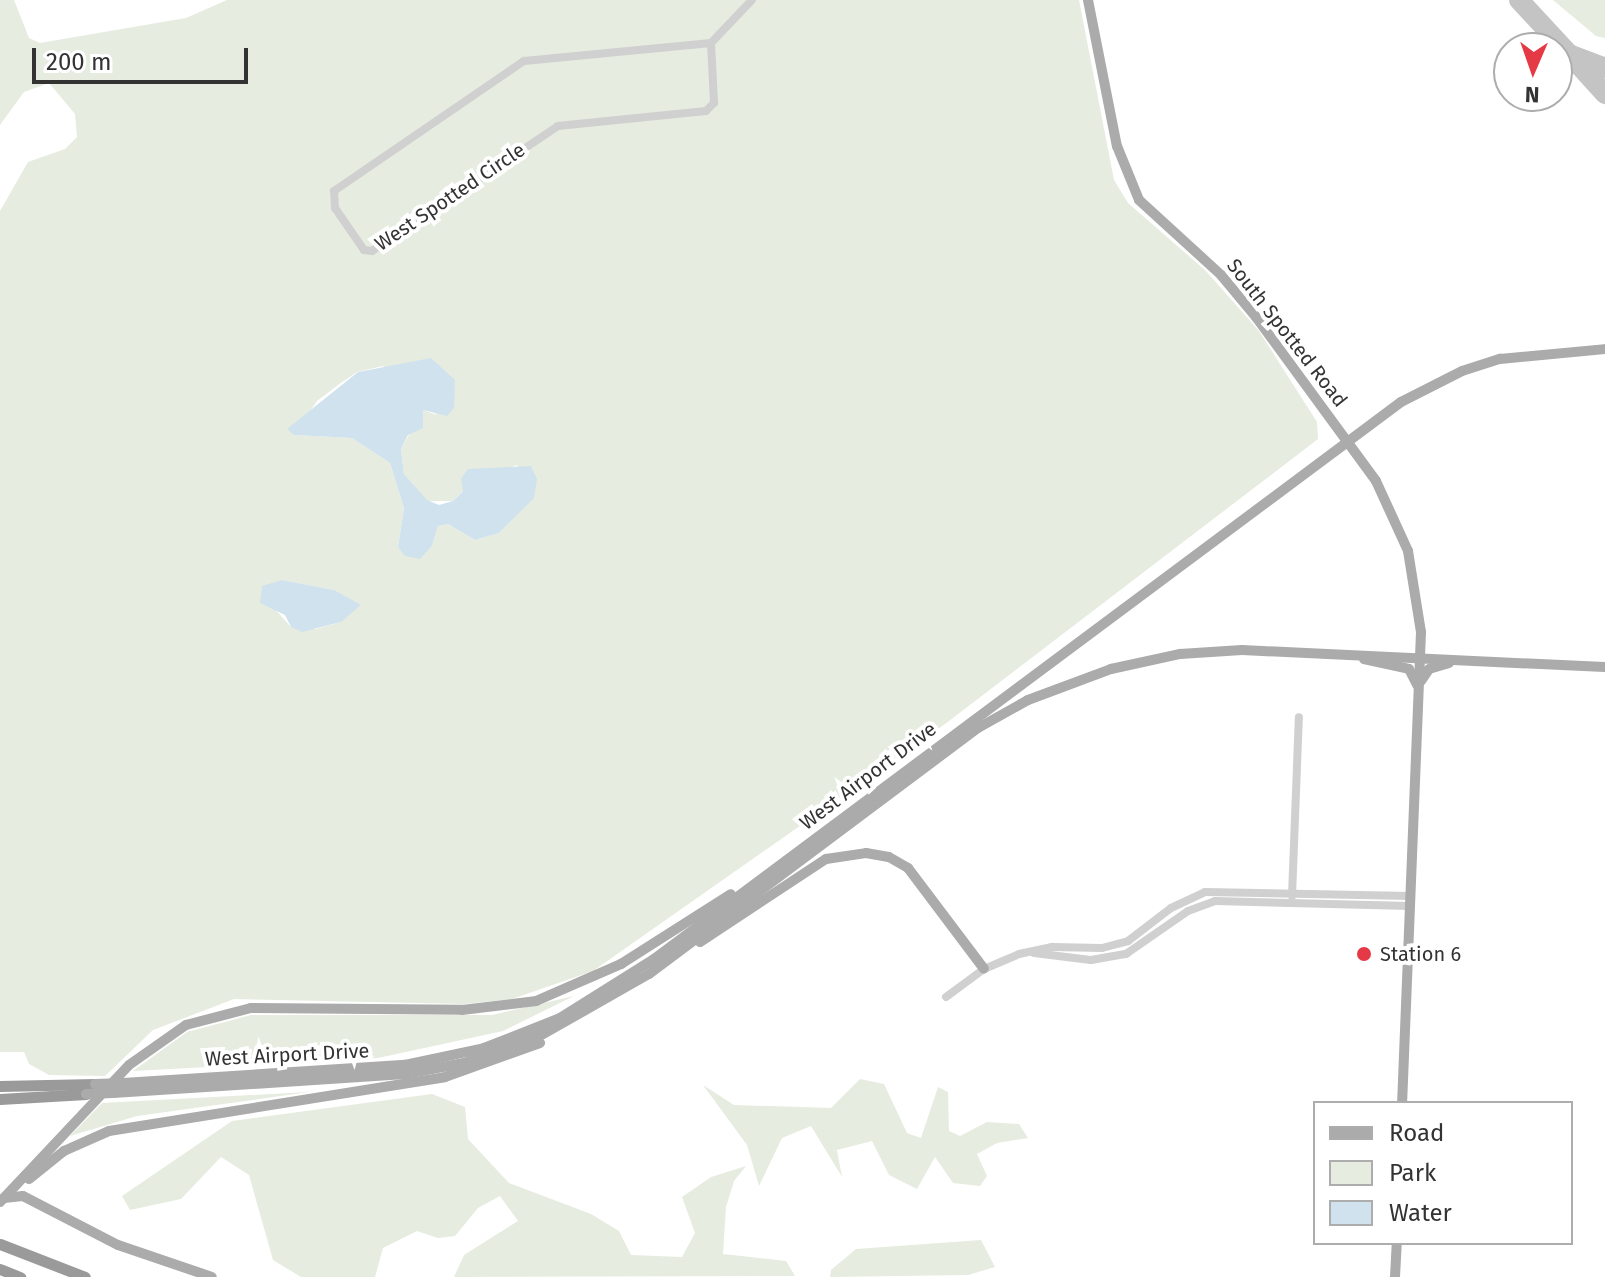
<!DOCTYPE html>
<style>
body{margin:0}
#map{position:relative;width:1605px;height:1277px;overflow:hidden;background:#fff;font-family:"Fira Sans",sans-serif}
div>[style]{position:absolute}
.green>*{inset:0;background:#e6ecdf}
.water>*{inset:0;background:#cfe2ee}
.taxiway>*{height:20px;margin:-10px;padding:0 10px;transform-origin:10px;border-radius:10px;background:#c4c4c4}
.minor>*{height:8px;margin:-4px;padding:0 4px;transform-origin:4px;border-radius:4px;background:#d0d0d0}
.major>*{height:10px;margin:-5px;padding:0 5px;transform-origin:5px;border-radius:5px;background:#ababab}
.highway>*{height:11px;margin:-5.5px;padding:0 5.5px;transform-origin:5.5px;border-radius:5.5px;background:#9a9a9a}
.major-bridge>*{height:10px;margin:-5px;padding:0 5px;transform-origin:5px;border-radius:5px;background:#ababab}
.dots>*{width:22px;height:22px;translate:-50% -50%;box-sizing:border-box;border:4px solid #fff;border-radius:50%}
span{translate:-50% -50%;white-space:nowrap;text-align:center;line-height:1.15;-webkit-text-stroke:8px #fff;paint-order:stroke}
.street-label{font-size:20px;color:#333}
.poi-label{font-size:20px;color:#333}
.left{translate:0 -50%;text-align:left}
.legend{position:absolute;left:1313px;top:1101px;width:260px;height:144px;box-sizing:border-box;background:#fff;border:2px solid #adadad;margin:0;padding:10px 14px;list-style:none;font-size:24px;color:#333}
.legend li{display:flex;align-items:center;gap:16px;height:40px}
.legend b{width:40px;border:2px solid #adadad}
.north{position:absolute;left:1493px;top:32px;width:80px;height:80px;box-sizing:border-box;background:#fff;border:2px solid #adadad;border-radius:50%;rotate:182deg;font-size:22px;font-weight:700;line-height:32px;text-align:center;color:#333}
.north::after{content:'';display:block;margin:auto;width:28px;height:36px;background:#e63946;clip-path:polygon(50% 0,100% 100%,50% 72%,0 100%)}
.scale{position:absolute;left:32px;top:48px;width:216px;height:36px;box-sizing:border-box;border:4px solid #333;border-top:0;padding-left:10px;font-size:24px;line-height:28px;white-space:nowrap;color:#333;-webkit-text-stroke:6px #fff;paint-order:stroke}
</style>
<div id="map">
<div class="green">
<div style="clip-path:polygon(evenodd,0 0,14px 0,29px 38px,40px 43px,186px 18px,227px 0,1079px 0,1114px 180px,1128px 203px,1206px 271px,1259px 331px,1317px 422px,1318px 439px,945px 724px,593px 971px,512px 999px,464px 1004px,234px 999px,153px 1030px,105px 1076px,49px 1075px,29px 1064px,24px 1052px,0 1052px,0 211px,28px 162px,65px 149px,77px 137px,75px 114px,49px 83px,24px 92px,0 125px,0 0,383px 366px,437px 415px,423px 410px,401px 449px,404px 474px,427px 501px,453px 501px,484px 469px,502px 471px,517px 465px,534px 497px,499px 533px,475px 540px,448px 524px,438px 526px,432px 546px,420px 558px,398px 547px,404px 508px,390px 463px,352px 438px,294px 435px,317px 401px,338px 385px,357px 372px,383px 366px,0 0,282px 580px,334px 590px,341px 622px,316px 629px,291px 627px,273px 607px,282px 580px)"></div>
<div style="clip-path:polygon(1553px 0,1605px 0,1605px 38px,1596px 36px)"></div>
<div style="clip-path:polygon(574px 996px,503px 1031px,378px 1058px,133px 1071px,187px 1032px,251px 1015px,492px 1015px)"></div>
<div style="clip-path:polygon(860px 1079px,884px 1084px,907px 1133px,921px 1138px,938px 1087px,948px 1092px,949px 1131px,960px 1136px,987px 1122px,1019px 1124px,1028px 1138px,997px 1143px,977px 1154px,987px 1176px,980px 1186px,953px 1183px,935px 1157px,917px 1189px,889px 1175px,872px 1141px,837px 1150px,842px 1177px,811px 1126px,782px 1138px,759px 1186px,747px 1145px,703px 1085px,734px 1105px,831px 1108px)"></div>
<div style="clip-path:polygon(309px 1092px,137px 1116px,70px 1136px,102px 1103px)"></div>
<div style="clip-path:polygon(432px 1094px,465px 1107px,468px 1139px,509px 1183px,591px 1214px,619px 1231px,631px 1255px,682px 1257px,695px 1233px,682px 1197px,711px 1177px,746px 1166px,734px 1181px,726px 1207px,723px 1254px,786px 1261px,795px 1276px,454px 1277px,464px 1255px,518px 1221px,500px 1196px,478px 1208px,455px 1236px,438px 1238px,417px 1231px,383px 1248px,375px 1277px,301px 1277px,273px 1260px,249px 1175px,221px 1157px,181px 1199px,130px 1210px,122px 1196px,232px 1121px)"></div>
<div style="clip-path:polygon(981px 1240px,995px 1267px,968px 1275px,830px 1277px,831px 1270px,856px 1249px)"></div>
</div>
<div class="water">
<div style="clip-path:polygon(431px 358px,455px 380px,454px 408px,447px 416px,423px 410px,423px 428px,408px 435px,401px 449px,404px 474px,427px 500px,439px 505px,453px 501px,463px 491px,461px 479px,468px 469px,531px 466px,537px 479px,534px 498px,499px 533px,475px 540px,448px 524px,438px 526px,432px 546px,420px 559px,405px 556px,398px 547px,404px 508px,390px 463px,352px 438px,294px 435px,287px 429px,358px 372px)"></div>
<div style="clip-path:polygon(282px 580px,334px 590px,361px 605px,341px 622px,302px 632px,291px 627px,285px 615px,260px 603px,262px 586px)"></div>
</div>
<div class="taxiway">
<div style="left:1519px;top:0;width:74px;rotate:47.2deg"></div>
<div style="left:1569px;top:54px;width:39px;rotate:21deg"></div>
<div style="left:1577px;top:63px;width:42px;rotate:47.9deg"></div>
</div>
<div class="minor">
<div style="left:711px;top:43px;width:60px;rotate:87.1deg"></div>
<div style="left:714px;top:103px;width:11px;rotate:135deg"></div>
<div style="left:706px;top:111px;width:149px;rotate:174.2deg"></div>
<div style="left:558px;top:126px;width:224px;rotate:146.1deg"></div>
<div style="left:372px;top:251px;width:8px;rotate:-173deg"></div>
<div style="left:364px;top:250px;width:51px;rotate:-124.6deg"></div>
<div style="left:335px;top:208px;width:17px;rotate:-93deg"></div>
<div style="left:334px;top:191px;width:230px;rotate:-34.4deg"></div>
<div style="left:524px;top:61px;width:188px;rotate:-5.5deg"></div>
<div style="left:711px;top:43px;width:59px;rotate:-46.4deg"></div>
<div style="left:1292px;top:896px;width:179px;rotate:-87.8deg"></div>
<div style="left:1034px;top:953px;width:57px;rotate:7deg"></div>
<div style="left:1091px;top:960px;width:36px;rotate:-10deg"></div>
<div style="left:1126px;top:954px;width:75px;rotate:-34.7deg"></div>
<div style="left:1188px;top:911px;width:29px;rotate:-20deg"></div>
<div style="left:1215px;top:901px;width:195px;rotate:1.5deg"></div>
<div style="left:946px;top:997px;width:47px;rotate:-36.4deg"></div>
<div style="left:984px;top:969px;width:38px;rotate:-23deg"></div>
<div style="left:1019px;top:954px;width:34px;rotate:-12deg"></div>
<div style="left:1052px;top:947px;width:50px;rotate:1.1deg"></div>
<div style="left:1102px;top:948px;width:27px;rotate:-15deg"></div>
<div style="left:1128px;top:941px;width:54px;rotate:-37.5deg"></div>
<div style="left:1171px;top:908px;width:38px;rotate:-25deg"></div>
<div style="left:1205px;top:892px;width:206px;rotate:1.1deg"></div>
</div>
<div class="major">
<div style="left:1088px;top:0;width:149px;rotate:78.8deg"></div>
<div style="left:1117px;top:146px;width:58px;rotate:67.8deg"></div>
<div style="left:1139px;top:200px;width:111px;rotate:42.4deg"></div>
<div style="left:1221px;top:275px;width:55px;rotate:50.2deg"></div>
<div style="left:1256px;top:317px;width:203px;rotate:53.8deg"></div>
<div style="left:1376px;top:481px;width:77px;rotate:65.4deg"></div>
<div style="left:1408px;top:551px;width:82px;rotate:80.9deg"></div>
<div style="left:1421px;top:632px;width:471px;rotate:92.3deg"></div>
<div style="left:1364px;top:659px;width:46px;rotate:12.5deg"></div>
<div style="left:1409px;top:669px;width:18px;rotate:63deg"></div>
<div style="left:1421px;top:681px;width:14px;rotate:-56deg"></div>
<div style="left:1429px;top:669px;width:21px;rotate:-17deg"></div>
<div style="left:700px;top:942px;width:151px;rotate:-33.4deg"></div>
<div style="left:826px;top:859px;width:40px;rotate:-8.5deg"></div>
<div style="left:866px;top:853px;width:23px;rotate:10deg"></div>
<div style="left:889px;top:857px;width:22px;rotate:30deg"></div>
<div style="left:908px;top:868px;width:126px;rotate:53deg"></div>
<div style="left:123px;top:1083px;width:283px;rotate:-3.7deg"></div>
<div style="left:405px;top:1065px;width:81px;rotate:-12.1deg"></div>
<div style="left:484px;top:1048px;width:82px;rotate:-21.5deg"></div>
<div style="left:560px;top:1018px;width:111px;rotate:-32.1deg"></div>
<div style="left:654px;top:959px;width:932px;rotate:-36.71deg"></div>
<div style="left:1401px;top:402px;width:68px;rotate:-26.9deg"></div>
<div style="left:1462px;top:371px;width:40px;rotate:-18deg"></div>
<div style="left:1500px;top:359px;width:105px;rotate:-5.4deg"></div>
<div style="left:113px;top:1093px;width:293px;rotate:-3.7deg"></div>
<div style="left:405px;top:1074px;width:60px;rotate:-10.6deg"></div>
<div style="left:464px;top:1063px;width:78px;rotate:-19.4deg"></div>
<div style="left:538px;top:1037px;width:128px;rotate:-29.6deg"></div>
<div style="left:649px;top:974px;width:411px;rotate:-36.8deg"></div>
<div style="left:978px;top:728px;width:57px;rotate:-29.2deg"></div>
<div style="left:1028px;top:700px;width:89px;rotate:-20.5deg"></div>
<div style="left:1111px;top:669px;width:71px;rotate:-12.3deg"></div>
<div style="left:1180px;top:654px;width:62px;rotate:-3.7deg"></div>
<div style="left:1242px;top:650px;width:363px;rotate:2.7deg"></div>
<div style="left:29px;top:1179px;width:45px;rotate:-38.7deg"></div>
<div style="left:64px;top:1151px;width:49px;rotate:-24deg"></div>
<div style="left:109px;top:1131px;width:340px;rotate:-9.1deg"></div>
<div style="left:445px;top:1077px;width:101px;rotate:-19.7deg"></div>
<div style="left:4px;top:1198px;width:19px;rotate:-6deg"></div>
<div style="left:23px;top:1196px;width:107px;rotate:27.3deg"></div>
<div style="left:118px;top:1245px;width:99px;rotate:18.8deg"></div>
<div style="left:0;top:1202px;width:188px;rotate:-46.7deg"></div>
<div style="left:129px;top:1065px;width:70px;rotate:-35.1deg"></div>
<div style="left:186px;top:1025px;width:67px;rotate:-14.7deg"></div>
<div style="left:251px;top:1008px;width:211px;rotate:0.5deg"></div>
<div style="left:462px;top:1010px;width:75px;rotate:-6.9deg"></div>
<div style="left:536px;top:1001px;width:93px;rotate:-23.5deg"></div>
<div style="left:621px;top:964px;width:130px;rotate:-32.5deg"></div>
<div style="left:1395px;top:1277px;width:34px;rotate:-87deg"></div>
</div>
<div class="highway">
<div style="left:0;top:1086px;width:95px;rotate:-1.2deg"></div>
<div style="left:0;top:1099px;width:86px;rotate:-3.3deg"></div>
<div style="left:0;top:1244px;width:91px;rotate:21.2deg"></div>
<div style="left:0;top:1269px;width:22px;rotate:22deg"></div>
</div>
<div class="major-bridge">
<div style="left:95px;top:1084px;width:28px;rotate:-2deg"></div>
<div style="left:86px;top:1094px;width:27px;rotate:-2deg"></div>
</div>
<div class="dots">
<div style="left:1364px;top:954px;background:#e63946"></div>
</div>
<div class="street-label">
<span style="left:450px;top:197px;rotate:-34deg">West Spotted Circle</span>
<span style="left:1287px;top:333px;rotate:52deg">South Spotted Road</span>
<span style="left:868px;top:776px;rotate:-37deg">West Airport Drive</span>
<span style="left:287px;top:1055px;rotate:-3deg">West Airport Drive</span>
</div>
<div class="poi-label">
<span class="left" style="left:1380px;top:954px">Station 6</span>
</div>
<ul class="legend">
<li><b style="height:10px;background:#ababab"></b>Road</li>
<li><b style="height:22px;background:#e6ecdf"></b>Park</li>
<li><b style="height:22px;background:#cfe2ee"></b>Water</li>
</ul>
<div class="north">N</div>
<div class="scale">200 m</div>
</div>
